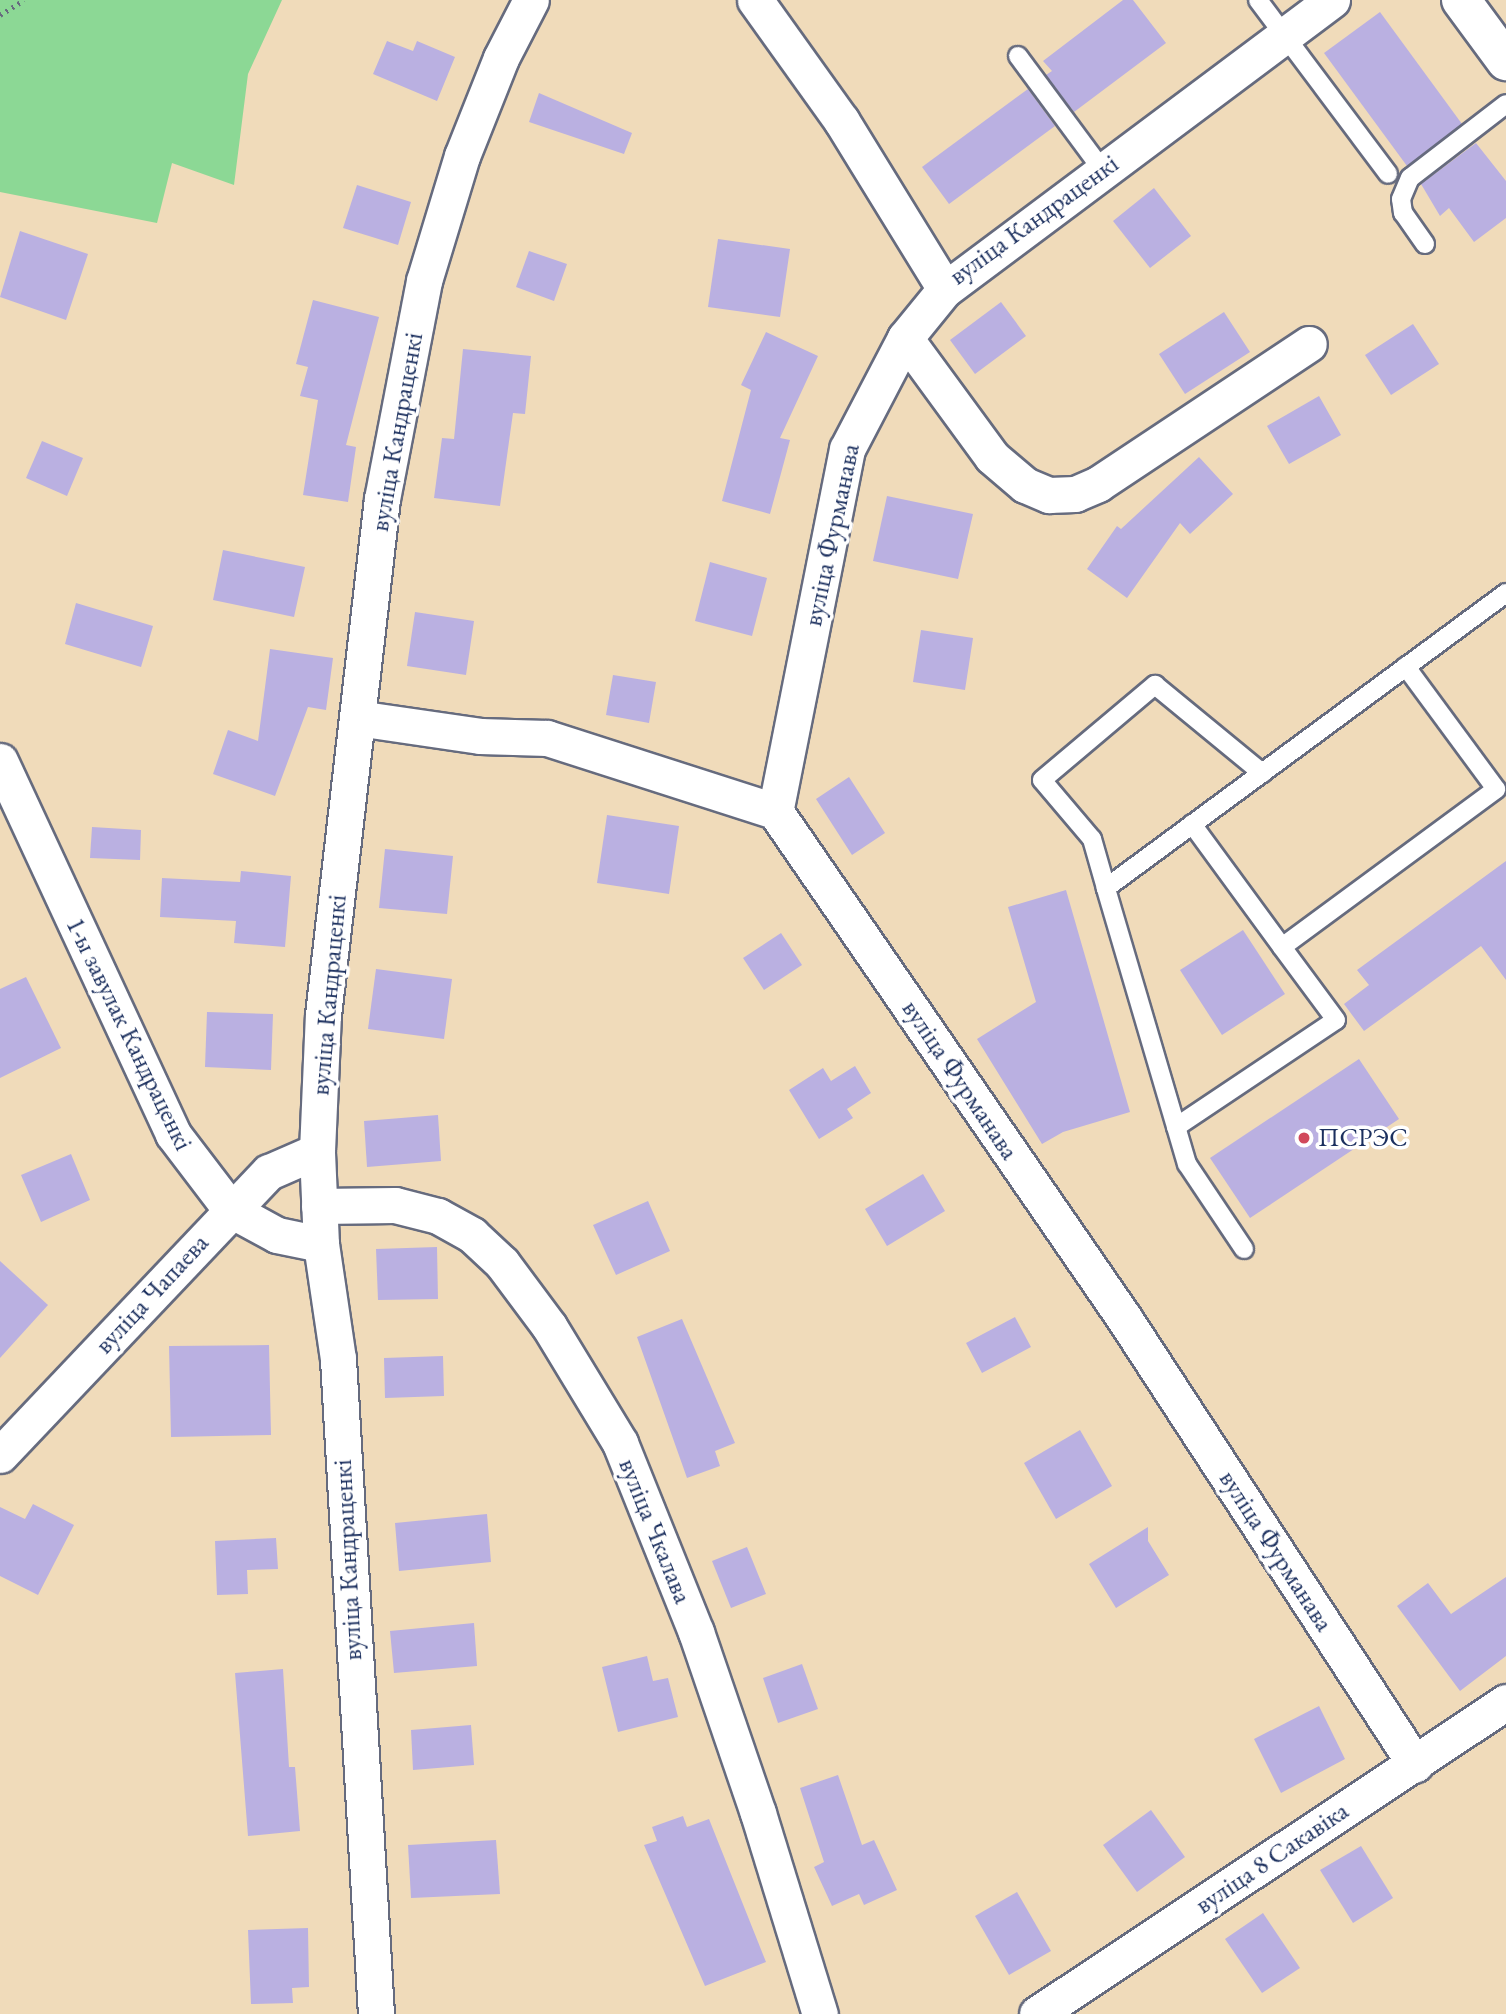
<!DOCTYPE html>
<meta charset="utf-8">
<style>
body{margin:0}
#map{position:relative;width:1506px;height:2014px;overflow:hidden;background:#f0dbba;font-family:"EB Garamond",serif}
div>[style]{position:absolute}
.green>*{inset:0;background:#8cd895}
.building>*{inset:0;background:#bab0e1}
.path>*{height:4.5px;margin-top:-2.25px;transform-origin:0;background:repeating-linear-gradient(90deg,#666b7e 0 2px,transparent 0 7px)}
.roads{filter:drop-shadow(2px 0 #666b7e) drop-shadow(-2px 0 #666b7e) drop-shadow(0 2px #666b7e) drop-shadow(0 -2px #666b7e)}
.service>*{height:18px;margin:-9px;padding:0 9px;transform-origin:9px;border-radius:9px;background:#fff}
.minor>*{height:35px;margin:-17.5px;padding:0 17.5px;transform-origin:17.5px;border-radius:17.5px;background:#fff}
.tertiary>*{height:38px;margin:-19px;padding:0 19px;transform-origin:19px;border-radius:19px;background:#fff}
.dots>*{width:19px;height:19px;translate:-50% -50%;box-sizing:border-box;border:4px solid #fff;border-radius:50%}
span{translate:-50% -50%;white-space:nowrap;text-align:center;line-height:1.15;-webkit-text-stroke:7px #fff;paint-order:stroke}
.street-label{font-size:26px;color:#1b2f5e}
.poi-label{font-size:26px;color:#1b2f5e}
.left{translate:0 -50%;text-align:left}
</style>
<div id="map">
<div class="green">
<div style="clip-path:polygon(0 0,282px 0,248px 74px,234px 185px,172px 163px,157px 223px,0 192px)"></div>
</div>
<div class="building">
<div style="clip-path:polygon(1123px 0,1133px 0,1166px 43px,1074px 112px,1046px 75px,1052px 71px,1043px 61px)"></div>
<div style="clip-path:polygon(1380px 12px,1462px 124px,1407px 166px,1324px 53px)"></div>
<div style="clip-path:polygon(387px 41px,413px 51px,417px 41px,455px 57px,437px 101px,373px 74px)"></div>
<div style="clip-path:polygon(1028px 89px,1055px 126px,949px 204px,922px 167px)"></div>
<div style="clip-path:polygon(539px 93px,632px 133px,624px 154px,529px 122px)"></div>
<div style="clip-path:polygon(1476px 143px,1506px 181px,1506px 218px,1474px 242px,1449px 208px,1440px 216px,1421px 184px)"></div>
<div style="clip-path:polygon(357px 185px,411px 202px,398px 245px,343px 228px)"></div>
<div style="clip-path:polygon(1154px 188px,1191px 236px,1150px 268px,1113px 221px)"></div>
<div style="clip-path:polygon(20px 231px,88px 254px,66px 320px,0 297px)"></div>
<div style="clip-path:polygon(718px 239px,790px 249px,780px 317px,708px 307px)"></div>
<div style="clip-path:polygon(529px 251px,567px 264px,554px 301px,516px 287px)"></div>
<div style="clip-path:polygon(313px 300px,379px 317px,346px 445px,356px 447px,348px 502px,303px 495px,318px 400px,300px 396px,308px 367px,296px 364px)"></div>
<div style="clip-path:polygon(1001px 302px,1026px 336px,975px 374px,950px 340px)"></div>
<div style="clip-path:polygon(1224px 312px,1250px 352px,1185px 394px,1159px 354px)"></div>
<div style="clip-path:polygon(1413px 324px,1439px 364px,1391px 395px,1365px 355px)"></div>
<div style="clip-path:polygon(766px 332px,818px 356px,780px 438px,790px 440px,770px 514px,722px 501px,751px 390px,741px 385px)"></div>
<div style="clip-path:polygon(463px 349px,531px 356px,525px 414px,513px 413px,500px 506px,434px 498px,442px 438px,454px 439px)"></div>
<div style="clip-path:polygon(1319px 396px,1341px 435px,1289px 464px,1267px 426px)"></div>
<div style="clip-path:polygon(42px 441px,83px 458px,67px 496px,26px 478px)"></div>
<div style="clip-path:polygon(1199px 457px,1233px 494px,1190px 534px,1180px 523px,1127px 598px,1087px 569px,1117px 526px,1121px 529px)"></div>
<div style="clip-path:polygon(887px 496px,973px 514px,958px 579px,873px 561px)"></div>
<div style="clip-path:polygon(223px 550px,305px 567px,294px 617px,213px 600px)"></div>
<div style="clip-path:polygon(710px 562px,767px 578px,752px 636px,695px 621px)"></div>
<div style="clip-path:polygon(76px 603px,153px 626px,141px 667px,65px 644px)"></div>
<div style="clip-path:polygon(415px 612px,474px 621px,466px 675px,407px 666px)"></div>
<div style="clip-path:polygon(921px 630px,973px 638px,965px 690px,913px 682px)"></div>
<div style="clip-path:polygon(270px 649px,333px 658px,326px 710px,308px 707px,275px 796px,213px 774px,228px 730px,258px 741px)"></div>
<div style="clip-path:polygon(613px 675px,656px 682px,649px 723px,606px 715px)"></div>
<div style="clip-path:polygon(849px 777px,885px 833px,852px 855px,816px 799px)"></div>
<div style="clip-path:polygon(607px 815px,679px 826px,669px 894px,597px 883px)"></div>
<div style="clip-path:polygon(92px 827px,141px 830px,140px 860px,90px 858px)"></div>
<div style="clip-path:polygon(385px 849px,453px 856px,447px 914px,379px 908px)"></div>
<div style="clip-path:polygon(1506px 861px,1506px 980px,1481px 946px,1364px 1031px,1344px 1004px,1369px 985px,1357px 970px)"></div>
<div style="clip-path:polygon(241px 871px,291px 876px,285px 947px,234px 943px,236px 921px,160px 917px,162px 878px,240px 882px)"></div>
<div style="clip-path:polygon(1066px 890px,1130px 1112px,1063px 1132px,1042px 1144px,977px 1039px,1036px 1002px,1008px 907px)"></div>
<div style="clip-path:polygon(1243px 930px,1285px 994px,1222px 1035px,1180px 970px)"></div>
<div style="clip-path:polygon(781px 933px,802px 965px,764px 990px,743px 958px)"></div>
<div style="clip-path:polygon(376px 969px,452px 979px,444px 1039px,368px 1029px)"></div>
<div style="clip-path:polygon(26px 977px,61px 1048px,0 1078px,0 989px)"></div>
<div style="clip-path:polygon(207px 1012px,273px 1014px,271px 1070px,205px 1067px)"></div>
<div style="clip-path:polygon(1359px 1059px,1399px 1119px,1250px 1218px,1210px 1158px)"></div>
<div style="clip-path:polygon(855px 1066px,871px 1093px,847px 1109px,853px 1118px,819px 1139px,789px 1090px,823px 1068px,831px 1081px)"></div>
<div style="clip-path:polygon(438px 1115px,441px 1161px,367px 1167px,364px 1121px)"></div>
<div style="clip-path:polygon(71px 1154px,90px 1200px,41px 1222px,21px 1175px)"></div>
<div style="clip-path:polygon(923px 1174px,945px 1211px,887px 1246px,865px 1209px)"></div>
<div style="clip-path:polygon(648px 1201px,670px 1251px,616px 1275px,593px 1225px)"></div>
<div style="clip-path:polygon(437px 1247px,438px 1299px,378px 1300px,376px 1249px)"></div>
<div style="clip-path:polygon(0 1261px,48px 1305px,0 1358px)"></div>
<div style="clip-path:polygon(1015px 1317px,1031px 1347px,982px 1373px,966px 1343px)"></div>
<div style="clip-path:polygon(682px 1319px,735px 1443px,715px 1451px,720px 1466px,687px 1478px,637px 1337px)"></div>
<div style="clip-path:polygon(269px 1345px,271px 1435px,171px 1437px,169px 1346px)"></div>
<div style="clip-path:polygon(443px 1356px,444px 1396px,385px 1398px,384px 1358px)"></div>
<div style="clip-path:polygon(1080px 1430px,1112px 1486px,1056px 1519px,1024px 1463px)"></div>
<div style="clip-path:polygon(33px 1504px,74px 1525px,38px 1595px,0 1576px,0 1507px,25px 1519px)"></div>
<div style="clip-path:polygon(487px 1514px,491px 1562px,399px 1571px,395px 1523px)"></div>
<div style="clip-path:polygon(1148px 1527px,1148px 1541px,1169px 1575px,1116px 1608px,1089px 1564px)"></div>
<div style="clip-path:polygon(276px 1538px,278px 1569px,247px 1570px,248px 1594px,217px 1595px,215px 1541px)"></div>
<div style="clip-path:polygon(747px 1547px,766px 1594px,731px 1608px,712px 1561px)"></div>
<div style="clip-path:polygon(1506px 1577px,1506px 1656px,1460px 1691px,1397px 1606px,1428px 1583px,1451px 1614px)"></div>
<div style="clip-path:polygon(474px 1623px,477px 1666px,394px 1673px,390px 1631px)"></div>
<div style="clip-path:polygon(647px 1656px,653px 1681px,668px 1678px,678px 1717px,618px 1732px,602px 1667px)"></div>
<div style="clip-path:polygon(802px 1664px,818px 1709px,778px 1723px,763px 1678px)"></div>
<div style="clip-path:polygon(283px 1669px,289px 1767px,295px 1767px,300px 1831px,248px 1836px,235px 1673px)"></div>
<div style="clip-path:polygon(1319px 1706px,1345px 1759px,1281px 1793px,1254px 1739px)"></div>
<div style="clip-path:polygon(471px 1725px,474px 1765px,413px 1770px,411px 1730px)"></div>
<div style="clip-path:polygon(838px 1775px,862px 1845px,874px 1840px,897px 1890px,864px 1905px,859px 1894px,832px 1906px,814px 1867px,824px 1862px,800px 1788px)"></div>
<div style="clip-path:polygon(1151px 1810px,1185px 1857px,1137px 1892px,1103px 1845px)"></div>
<div style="clip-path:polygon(683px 1816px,687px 1827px,709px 1819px,766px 1962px,705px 1986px,644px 1845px,657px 1841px,652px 1827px)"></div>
<div style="clip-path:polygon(496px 1840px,500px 1894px,411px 1898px,408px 1845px)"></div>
<div style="clip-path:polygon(1361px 1846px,1393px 1898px,1353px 1923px,1320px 1870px)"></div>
<div style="clip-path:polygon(1017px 1892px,1051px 1951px,1009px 1975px,975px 1916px)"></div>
<div style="clip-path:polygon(1263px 1913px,1300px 1968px,1262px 1993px,1225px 1939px)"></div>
<div style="clip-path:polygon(308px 1928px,309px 1987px,292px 1988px,293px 2003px,251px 2004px,248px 1930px)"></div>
</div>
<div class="path">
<div style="left:0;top:15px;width:28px;rotate:-32deg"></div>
</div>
<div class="roads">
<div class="service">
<div style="left:1258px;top:0;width:217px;rotate:53.2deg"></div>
<div style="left:1018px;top:56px;width:143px;rotate:53.5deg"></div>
<div style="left:1425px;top:244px;width:38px;rotate:-125deg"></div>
<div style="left:1403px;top:213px;width:14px;rotate:-98deg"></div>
<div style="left:1401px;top:199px;width:23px;rotate:-67deg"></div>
<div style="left:1410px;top:178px;width:121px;rotate:-37.6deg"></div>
<div style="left:1192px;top:824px;width:152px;rotate:53.8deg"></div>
<div style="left:1282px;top:947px;width:266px;rotate:-36.4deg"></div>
<div style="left:1496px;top:789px;width:152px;rotate:-126.4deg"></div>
<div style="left:1106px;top:888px;width:51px;rotate:-105.9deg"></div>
<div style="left:1092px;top:839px;width:77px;rotate:-130.3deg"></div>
<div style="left:1042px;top:780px;width:148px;rotate:-40.1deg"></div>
<div style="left:1155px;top:685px;width:139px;rotate:39.4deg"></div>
<div style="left:1176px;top:1127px;width:192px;rotate:-33.8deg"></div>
<div style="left:1336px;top:1020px;width:91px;rotate:-126.5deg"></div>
<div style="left:1244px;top:1249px;width:102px;rotate:-123.8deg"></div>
<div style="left:1187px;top:1164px;width:288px;rotate:-106.4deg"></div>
<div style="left:1106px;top:888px;width:497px;rotate:-36.4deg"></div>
</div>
<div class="minor">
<div style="left:755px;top:0;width:148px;rotate:54.4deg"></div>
<div style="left:841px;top:120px;width:198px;rotate:58.4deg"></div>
<div style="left:1332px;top:0;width:483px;rotate:143.2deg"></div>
<div style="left:945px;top:289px;width:63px;rotate:129.2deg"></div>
<div style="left:905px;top:338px;width:125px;rotate:117.6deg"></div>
<div style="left:847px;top:449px;width:369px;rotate:101.2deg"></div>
<div style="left:775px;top:811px;width:616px;rotate:55.46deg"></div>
<div style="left:1124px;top:1318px;width:533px;rotate:56.88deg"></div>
<div style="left:905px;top:338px;width:147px;rotate:53.8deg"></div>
<div style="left:992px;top:457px;width:43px;rotate:40.3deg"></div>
<div style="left:1025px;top:485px;width:26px;rotate:23deg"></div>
<div style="left:1049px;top:495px;width:26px;rotate:-2deg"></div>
<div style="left:1075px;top:494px;width:25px;rotate:-23deg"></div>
<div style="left:1098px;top:484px;width:253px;rotate:-33.6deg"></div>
<div style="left:357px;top:718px;width:124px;rotate:8.3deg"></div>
<div style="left:480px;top:736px;width:67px;rotate:1.7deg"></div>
<div style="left:547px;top:738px;width:239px;rotate:17.8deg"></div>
<div style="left:0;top:761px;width:411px;rotate:65.1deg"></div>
<div style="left:173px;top:1134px;width:96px;rotate:52.7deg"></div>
<div style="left:231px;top:1210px;width:52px;rotate:28.5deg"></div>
<div style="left:277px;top:1235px;width:45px;rotate:11.6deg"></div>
<div style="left:319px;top:1206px;width:76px;rotate:-0.8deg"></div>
<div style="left:395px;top:1205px;width:44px;rotate:14.3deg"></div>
<div style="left:438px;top:1216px;width:39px;rotate:29deg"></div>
<div style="left:472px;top:1235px;width:41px;rotate:43deg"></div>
<div style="left:502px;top:1263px;width:79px;rotate:53.3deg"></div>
<div style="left:549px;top:1326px;width:137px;rotate:58.7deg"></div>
<div style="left:620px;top:1443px;width:204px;rotate:68.1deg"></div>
<div style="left:696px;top:1632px;width:191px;rotate:71.1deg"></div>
<div style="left:758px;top:1813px;width:210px;rotate:72.9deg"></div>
<div style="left:0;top:1455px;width:390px;rotate:-46.5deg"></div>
<div style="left:269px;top:1172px;width:52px;rotate:-23.6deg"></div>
<div style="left:376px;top:2014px;width:656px;rotate:-93.32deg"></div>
<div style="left:338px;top:1359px;width:116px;rotate:-98.4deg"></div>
<div style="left:321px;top:1244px;width:93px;rotate:-92.5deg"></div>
<div style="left:317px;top:1151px;width:136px;rotate:-87.5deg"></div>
<div style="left:323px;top:1015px;width:519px;rotate:-83.48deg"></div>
<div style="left:382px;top:499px;width:222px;rotate:-79.1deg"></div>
<div style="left:424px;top:281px;width:131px;rotate:-73.1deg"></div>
<div style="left:462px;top:156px;width:105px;rotate:-68.3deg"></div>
<div style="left:501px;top:58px;width:65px;rotate:-62.7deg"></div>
<div style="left:1037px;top:2014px;width:563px;rotate:-33.63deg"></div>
</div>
<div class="tertiary">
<div style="left:1461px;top:0;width:76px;rotate:53.6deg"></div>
</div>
</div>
<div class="dots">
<div style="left:1304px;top:1138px;background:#d1495b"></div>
</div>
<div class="street-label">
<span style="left:1034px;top:220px;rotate:-36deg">вуліца Кандраценкі</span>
<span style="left:397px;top:432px;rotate:-80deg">вуліца Кандраценкі</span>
<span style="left:832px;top:535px;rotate:-78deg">вуліца Фурманава</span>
<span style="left:329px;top:995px;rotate:-85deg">вуліца Кандраценкі</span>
<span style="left:129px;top:1034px;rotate:64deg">1-ы завулак Кандраценкі</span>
<span style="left:960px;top:1080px;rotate:56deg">вуліца Фурманава</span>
<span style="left:152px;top:1294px;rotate:-47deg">вуліца Чапаева</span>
<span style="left:655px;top:1531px;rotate:68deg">вуліца Чкалава</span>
<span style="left:1276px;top:1551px;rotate:57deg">вуліца Фурманава</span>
<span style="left:348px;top:1560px;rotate:-93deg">вуліца Кандраценкі</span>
<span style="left:1272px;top:1858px;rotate:-34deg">вуліца 8 Сакавіка</span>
</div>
<div class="poi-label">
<span class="left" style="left:1318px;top:1138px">ПСРЭС</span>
</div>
</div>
